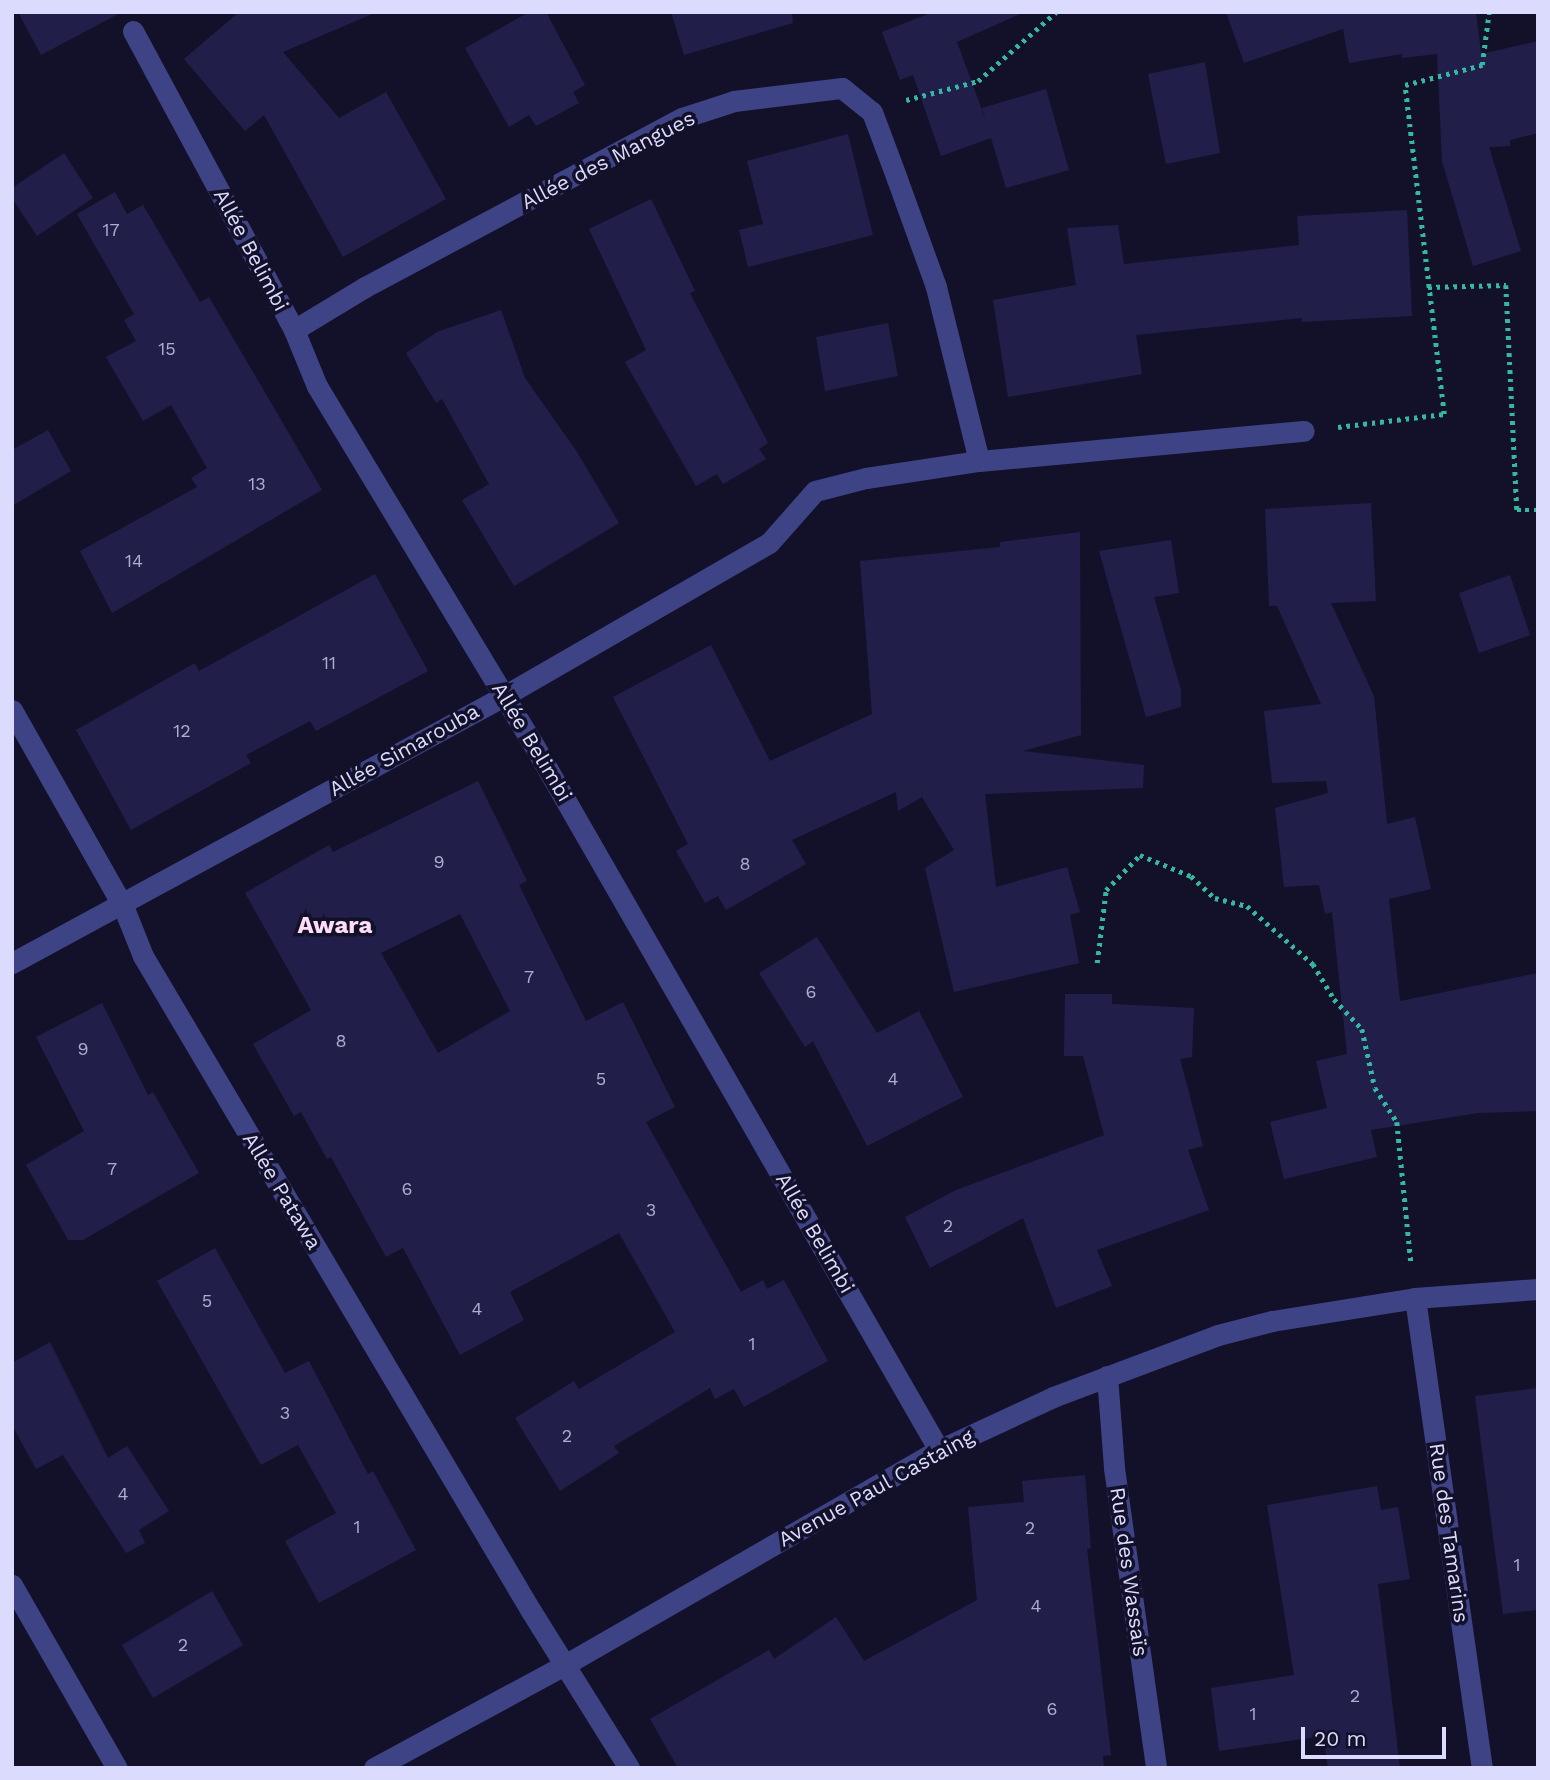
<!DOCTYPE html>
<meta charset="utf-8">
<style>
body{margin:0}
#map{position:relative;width:1550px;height:1780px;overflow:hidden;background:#131129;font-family:"Work Sans",sans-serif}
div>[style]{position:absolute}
.building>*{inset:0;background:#221e4a}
.path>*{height:4.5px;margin-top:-2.25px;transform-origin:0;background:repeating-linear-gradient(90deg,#35b8a2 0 3.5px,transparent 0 8.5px)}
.minor>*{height:21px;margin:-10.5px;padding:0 10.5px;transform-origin:10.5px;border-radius:10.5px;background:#3e4386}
span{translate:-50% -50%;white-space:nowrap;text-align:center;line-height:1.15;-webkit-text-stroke:7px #131129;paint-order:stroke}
.number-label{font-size:18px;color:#adacd1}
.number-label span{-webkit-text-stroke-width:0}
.street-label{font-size:21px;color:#dbdbfe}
.quarter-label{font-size:24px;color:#feddf5;font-weight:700}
.frame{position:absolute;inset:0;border:14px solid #dbdbfe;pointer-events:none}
.scale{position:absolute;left:1301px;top:1727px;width:145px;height:32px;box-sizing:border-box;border:4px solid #dbdbfe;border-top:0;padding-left:9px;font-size:21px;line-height:24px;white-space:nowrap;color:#dbdbfe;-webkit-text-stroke:5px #131129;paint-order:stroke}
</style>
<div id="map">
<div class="building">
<div style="clip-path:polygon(18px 12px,122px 12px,41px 55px)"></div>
<div style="clip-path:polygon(239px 12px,377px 12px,283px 52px,339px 118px,386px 92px,446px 199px,343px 257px,264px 115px,245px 131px,184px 59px)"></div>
<div style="clip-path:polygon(529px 12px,546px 12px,585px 85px,573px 92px,579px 103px,536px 126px,529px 115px,509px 127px,465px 48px)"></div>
<div style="clip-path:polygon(671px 12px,792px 12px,793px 23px,684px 55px)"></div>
<div style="clip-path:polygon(933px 12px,1025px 12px,957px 42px,986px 121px,982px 108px,1046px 89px,1069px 170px,1006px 188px,991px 138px,941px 156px,913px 75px,900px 80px,882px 32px)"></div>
<div style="clip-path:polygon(1226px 12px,1476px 12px,1481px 54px,1538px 41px,1538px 133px,1510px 140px,1510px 146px,1489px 147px,1521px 251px,1473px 266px,1442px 161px,1437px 54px,1402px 58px,1402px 54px,1349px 63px,1343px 29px,1244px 63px)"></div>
<div style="clip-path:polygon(1205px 62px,1220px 153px,1166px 164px,1148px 74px)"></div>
<div style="clip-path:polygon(848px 134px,873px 235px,748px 267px,739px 230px,763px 224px,747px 161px)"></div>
<div style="clip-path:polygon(64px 153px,93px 198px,37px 236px,12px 198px,12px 188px)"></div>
<div style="clip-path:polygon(115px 192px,127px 214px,143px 205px,200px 302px,209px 297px,322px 490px,112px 613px,80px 551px,197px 487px,191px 478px,207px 468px,171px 405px,143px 421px,106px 357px,136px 341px,124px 320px,134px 314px,77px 214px)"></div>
<div style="clip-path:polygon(651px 199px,695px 291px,690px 293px,768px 443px,759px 449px,766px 459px,723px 484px,717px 474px,696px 486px,625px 362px,646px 350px,589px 229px)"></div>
<div style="clip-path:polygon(1407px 210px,1412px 316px,1302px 322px,1302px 318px,1136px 335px,1142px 374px,1008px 397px,993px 300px,1076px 285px,1067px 228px,1118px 225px,1124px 264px,1299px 245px,1297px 216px)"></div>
<div style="clip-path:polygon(501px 310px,525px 378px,577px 452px,619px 523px,514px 586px,462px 500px,489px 484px,442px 399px,436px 403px,406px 353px,437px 332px)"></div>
<div style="clip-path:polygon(888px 323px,898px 376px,825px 391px,816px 337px)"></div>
<div style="clip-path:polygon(48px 430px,71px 471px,12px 506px,12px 450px)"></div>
<div style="clip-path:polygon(1371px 503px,1376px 601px,1331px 603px,1374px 696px,1387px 824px,1415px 817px,1431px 889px,1389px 899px,1400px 1001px,1538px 973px,1538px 1111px,1478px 1113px,1371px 1130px,1377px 1157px,1284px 1179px,1270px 1122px,1327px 1108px,1316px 1061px,1347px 1054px,1332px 912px,1325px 914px,1319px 885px,1284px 887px,1275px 808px,1328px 793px,1326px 781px,1272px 783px,1264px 711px,1321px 704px,1277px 606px,1269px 606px,1265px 509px)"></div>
<div style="clip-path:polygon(1080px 532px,1081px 735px,1023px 751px,1144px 765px,1143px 788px,985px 794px,996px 887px,1067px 867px,1080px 912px,1070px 915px,1079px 963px,954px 992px,925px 868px,954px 850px,922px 797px,898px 811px,896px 792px,792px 840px,806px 864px,726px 910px,718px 896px,705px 903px,676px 851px,688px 844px,613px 697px,711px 645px,770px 761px,872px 714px,860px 561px,1000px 547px,1000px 542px)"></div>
<div style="clip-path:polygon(1171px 540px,1179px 593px,1154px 597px,1181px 690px,1181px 707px,1146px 717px,1099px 551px)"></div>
<div style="clip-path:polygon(375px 574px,428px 671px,316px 731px,310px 721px,246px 755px,251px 763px,131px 830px,76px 730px,195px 663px,199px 671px)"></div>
<div style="clip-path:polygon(1510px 575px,1530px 635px,1479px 653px,1459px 593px)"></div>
<div style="clip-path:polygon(evenodd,478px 781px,527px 881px,519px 885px,586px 1021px,623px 1002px,675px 1107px,646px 1122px,741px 1292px,763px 1280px,767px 1289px,784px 1280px,828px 1361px,744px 1407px,734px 1389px,715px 1399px,710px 1388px,614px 1446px,619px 1453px,560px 1491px,515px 1418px,574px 1381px,579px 1389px,675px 1332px,619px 1233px,510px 1292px,524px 1320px,460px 1355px,403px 1248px,386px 1257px,331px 1157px,327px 1159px,301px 1112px,294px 1116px,253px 1044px,311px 1010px,245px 893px,329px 845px,333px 852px,478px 781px,460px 914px,510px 1011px,438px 1053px,381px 953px,460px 914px)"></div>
<div style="clip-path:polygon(817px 937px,877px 1033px,919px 1011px,963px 1097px,867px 1146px,813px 1041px,805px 1047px,759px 973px)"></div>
<div style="clip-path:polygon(1065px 994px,1112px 994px,1112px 1004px,1194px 1008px,1192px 1057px,1180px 1059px,1203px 1146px,1188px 1150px,1209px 1210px,1097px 1250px,1112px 1286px,1056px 1308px,1023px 1218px,930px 1268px,905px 1217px,956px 1190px,1104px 1135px,1083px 1056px,1064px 1056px)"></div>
<div style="clip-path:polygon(102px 1003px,148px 1095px,153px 1092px,199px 1173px,83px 1240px,68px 1240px,26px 1165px,84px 1131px,36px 1037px)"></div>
<div style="clip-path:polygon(215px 1248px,285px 1373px,309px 1361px,368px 1474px,373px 1471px,416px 1550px,319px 1603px,285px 1541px,336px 1513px,298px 1445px,261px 1465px,157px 1281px)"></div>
<div style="clip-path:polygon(50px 1342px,108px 1458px,127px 1446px,169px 1511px,139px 1530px,145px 1543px,126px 1553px,63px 1455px,36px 1469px,12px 1425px,12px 1363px)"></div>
<div style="clip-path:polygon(1538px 1388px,1538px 1610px,1503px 1614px,1475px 1396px)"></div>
<div style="clip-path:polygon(1085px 1475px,1091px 1548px,1087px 1549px,1111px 1755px,1103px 1756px,1104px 1768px,678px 1768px,650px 1719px,769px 1650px,774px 1659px,836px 1617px,864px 1661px,977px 1600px,968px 1507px,1024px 1502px,1022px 1481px)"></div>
<div style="clip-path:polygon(1377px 1486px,1381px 1510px,1398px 1507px,1410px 1579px,1378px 1584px,1400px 1768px,1328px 1768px,1323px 1736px,1219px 1751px,1211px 1688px,1294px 1675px,1267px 1505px)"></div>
<div style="clip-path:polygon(212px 1591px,243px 1645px,153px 1698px,122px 1645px)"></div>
</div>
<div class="path">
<div style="left:906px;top:100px;width:74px;rotate:-14.8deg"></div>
<div style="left:978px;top:81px;width:104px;rotate:-41.5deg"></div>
<div style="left:1428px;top:287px;width:78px;rotate:-1.5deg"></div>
<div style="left:1506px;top:285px;width:225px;rotate:87.2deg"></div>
<div style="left:1517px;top:510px;width:21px"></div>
<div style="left:1338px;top:427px;width:107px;rotate:-7deg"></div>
<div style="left:1444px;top:414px;width:331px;rotate:-96.8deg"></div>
<div style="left:1405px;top:85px;width:80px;rotate:-14.6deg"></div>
<div style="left:1482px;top:65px;width:53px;rotate:-82.5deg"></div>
<div style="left:1097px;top:963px;width:74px;rotate:-83deg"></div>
<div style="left:1106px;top:890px;width:49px;rotate:-45.8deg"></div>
<div style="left:1140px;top:855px;width:55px;rotate:22.4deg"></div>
<div style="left:1191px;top:876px;width:33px;rotate:43deg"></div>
<div style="left:1215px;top:898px;width:33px;rotate:14deg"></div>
<div style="left:1247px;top:906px;width:88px;rotate:41.3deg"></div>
<div style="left:1313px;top:964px;width:41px;rotate:59deg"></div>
<div style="left:1334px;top:999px;width:41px;rotate:47deg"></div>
<div style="left:1362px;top:1029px;width:60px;rotate:77.6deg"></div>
<div style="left:1375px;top:1088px;width:40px;rotate:57.1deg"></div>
<div style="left:1397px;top:1122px;width:142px;rotate:84.3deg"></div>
</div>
<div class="minor">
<div style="left:133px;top:31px;width:340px;rotate:61.7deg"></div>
<div style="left:294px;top:330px;width:61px;rotate:67.7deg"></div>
<div style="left:317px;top:386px;width:416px;rotate:58.9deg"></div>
<div style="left:532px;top:742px;width:817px;rotate:60.11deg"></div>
<div style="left:294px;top:330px;width:83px;rotate:-31.2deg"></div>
<div style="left:365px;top:287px;width:359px;rotate:-28.1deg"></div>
<div style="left:682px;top:118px;width:55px;rotate:-18.1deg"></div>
<div style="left:734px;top:101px;width:109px;rotate:-6.9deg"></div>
<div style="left:842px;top:88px;width:38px;rotate:39deg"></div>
<div style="left:872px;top:112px;width:72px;rotate:69.5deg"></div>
<div style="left:897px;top:179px;width:115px;rotate:70.1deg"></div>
<div style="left:936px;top:287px;width:179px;rotate:76.1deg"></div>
<div style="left:12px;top:710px;width:225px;rotate:60.5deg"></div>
<div style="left:123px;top:906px;width:54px;rotate:68.2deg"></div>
<div style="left:143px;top:956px;width:761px;rotate:59.36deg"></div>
<div style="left:531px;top:1611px;width:185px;rotate:58deg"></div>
<div style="left:12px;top:963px;width:560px;rotate:-28.49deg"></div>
<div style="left:504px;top:696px;width:306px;rotate:-30deg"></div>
<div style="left:769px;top:543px;width:69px;rotate:-48.5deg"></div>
<div style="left:815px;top:491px;width:53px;rotate:-14.3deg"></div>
<div style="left:866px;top:478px;width:114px;rotate:-8.6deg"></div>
<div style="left:979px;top:461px;width:326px;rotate:-5.3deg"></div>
<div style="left:1415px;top:1298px;width:475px;rotate:81.9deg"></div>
<div style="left:1107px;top:1376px;width:92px;rotate:85.6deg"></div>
<div style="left:1114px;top:1468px;width:303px;rotate:82deg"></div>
<div style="left:12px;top:1585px;width:211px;rotate:60.2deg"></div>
<div style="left:374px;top:1768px;width:221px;rotate:-28.4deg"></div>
<div style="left:568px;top:1663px;width:428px;rotate:-29.9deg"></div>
<div style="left:939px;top:1450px;width:126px;rotate:-24.9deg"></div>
<div style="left:1053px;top:1397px;width:176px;rotate:-20.6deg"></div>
<div style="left:1218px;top:1335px;width:56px;rotate:-14.5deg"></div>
<div style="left:1272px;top:1321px;width:145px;rotate:-9.1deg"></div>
<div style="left:1415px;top:1298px;width:123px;rotate:-4.2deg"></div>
</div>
<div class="number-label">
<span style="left:111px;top:230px">17</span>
<span style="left:167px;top:349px">15</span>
<span style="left:257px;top:484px">13</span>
<span style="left:134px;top:561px">14</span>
<span style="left:329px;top:663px">11</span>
<span style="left:182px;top:731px">12</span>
<span style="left:439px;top:862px">9</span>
<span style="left:745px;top:864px">8</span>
<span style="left:529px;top:977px">7</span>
<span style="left:811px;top:992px">6</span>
<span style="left:341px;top:1041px">8</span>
<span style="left:83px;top:1049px">9</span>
<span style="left:601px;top:1079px">5</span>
<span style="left:893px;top:1079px">4</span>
<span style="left:112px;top:1169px">7</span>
<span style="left:407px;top:1189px">6</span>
<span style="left:651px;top:1210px">3</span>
<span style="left:948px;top:1226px">2</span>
<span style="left:207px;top:1301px">5</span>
<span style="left:477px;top:1309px">4</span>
<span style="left:752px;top:1344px">1</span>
<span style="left:285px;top:1413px">3</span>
<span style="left:567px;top:1436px">2</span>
<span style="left:123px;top:1494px">4</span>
<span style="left:357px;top:1527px">1</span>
<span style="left:1030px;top:1528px">2</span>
<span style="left:1517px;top:1565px">1</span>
<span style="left:1036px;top:1606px">4</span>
<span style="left:183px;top:1645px">2</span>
<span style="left:1355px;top:1696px">2</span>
<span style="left:1052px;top:1709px">6</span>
<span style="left:1253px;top:1714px">1</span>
</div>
<div class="street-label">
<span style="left:608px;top:160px;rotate:-27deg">Allée des Mangues</span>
<span style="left:251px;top:250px;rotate:62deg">Allée Belimbi</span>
<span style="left:532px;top:742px;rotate:59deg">Allée Belimbi</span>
<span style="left:404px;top:750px;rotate:-29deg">Allée Simarouba</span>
<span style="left:282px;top:1191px;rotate:59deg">Allée Patawa</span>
<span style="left:815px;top:1233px;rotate:60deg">Allée Belimbi</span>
<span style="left:876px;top:1488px;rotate:-29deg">Avenue Paul Castaing</span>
<span style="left:1449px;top:1533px;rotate:82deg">Rue des Tamarins</span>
<span style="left:1129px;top:1572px;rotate:82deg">Rue des Wassaïs</span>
</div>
<div class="quarter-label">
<span style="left:335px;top:926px">Awara</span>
</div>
<div class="frame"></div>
<div class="scale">20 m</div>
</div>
